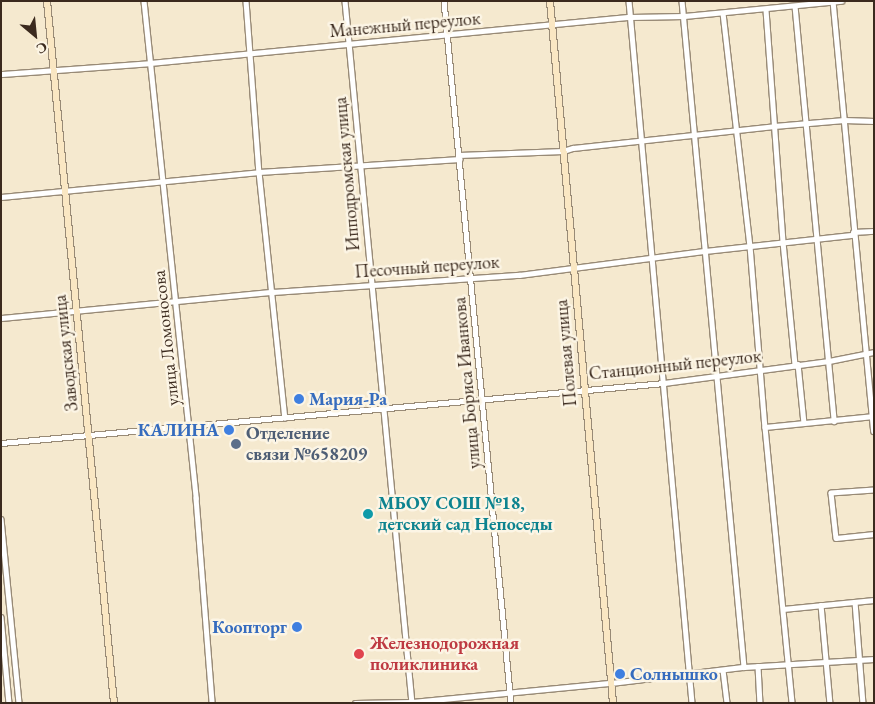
<!DOCTYPE html>
<meta charset="utf-8">
<style>
body{margin:0}
#map{position:relative;width:875px;height:704px;overflow:hidden;background:#f5e9cf;font-family:"EB Garamond",serif}
div>[style]{position:absolute}
.roads{filter:drop-shadow(1px 0 #988a76) drop-shadow(-1px 0 #988a76) drop-shadow(0 1px #988a76) drop-shadow(0 -1px #988a76)}
.street>*{height:4.5px;margin:-2.25px;padding:0 2.25px;transform-origin:2.25px;border-radius:2.25px;background:#fff}
.secondary>*{height:6px;margin:-3px;padding:0 3px;transform-origin:3px;border-radius:3px;background:#fae7c3}
.dots>*{width:14px;height:14px;translate:-50% -50%;box-sizing:border-box;border:2px solid #fcf5e5;border-radius:50%}
span{translate:-50% -50%;white-space:nowrap;text-align:center;line-height:1.15;-webkit-text-stroke:5px #fcf5e5;paint-order:stroke}
.street-label{font-size:18px;color:#3b2a1e}
.shop-label{font-size:18px;color:#366cbe;font-weight:700}
.left{translate:0 -50%;text-align:left}
.right{translate:-100% -50%;text-align:right}
.service-label{font-size:18px;color:#4e5e75;font-weight:700}
.culture-label{font-size:18px;color:#0d838f;font-weight:700}
.health-label{font-size:18px;color:#be3a42;font-weight:700}
.frame{position:absolute;inset:0;border:2px solid #3b2a1e;pointer-events:none}
.north{position:absolute;left:10px;top:10px;width:50px;height:50px;-webkit-text-stroke:4px #fcf5e5;paint-order:stroke;rotate:152deg;font-size:14px;font-weight:700;line-height:20px;text-align:center;color:#3b2a1e}
.north::after{content:'';display:block;margin:auto;width:18px;height:22px;background:#3b2a1e;clip-path:polygon(50% 0,100% 100%,50% 72%,0 100%)}
</style>
<div id="map">
<div class="roads">
<div class="street">
<div style="left:144px;top:1px;width:500px;rotate:84deg"></div>
<div style="left:196px;top:498px;width:206px;rotate:85.5deg"></div>
<div style="left:246px;top:1px;width:171px;rotate:85.7deg"></div>
<div style="left:259px;top:172px;width:247px;rotate:84deg"></div>
<div style="left:345px;top:1px;width:705px;rotate:84.55deg"></div>
<div style="left:444px;top:1px;width:705px;rotate:84.55deg"></div>
<div style="left:629px;top:1px;width:705px;rotate:84.87deg"></div>
<div style="left:682px;top:1px;width:669px;rotate:84.68deg"></div>
<div style="left:833px;top:1px;width:432px;rotate:84.6deg"></div>
<div style="left:795px;top:6px;width:417px;rotate:84.6deg"></div>
<div style="left:766px;top:10px;width:233px;rotate:85.8deg"></div>
<div style="left:783px;top:242px;width:124px;rotate:84.4deg"></div>
<div style="left:723px;top:13px;width:235px;rotate:83.4deg"></div>
<div style="left:750px;top:246px;width:182px;rotate:85.3deg"></div>
<div style="left:765px;top:427px;width:277px;rotate:84.4deg"></div>
<div style="left:1px;top:74px;width:149px;rotate:-4.2deg"></div>
<div style="left:150px;top:63px;width:482px;rotate:-5.5deg"></div>
<div style="left:630px;top:17px;width:54px;rotate:-1.1deg"></div>
<div style="left:684px;top:16px;width:158px;rotate:-5.5deg"></div>
<div style="left:459px;top:155px;width:104px;rotate:-2.2deg"></div>
<div style="left:563px;top:151px;width:10px;rotate:-17deg"></div>
<div style="left:573px;top:148px;width:202px;rotate:-6.2deg"></div>
<div style="left:774px;top:126px;width:70px;rotate:-4.9deg"></div>
<div style="left:844px;top:120px;width:30px;rotate:2deg"></div>
<div style="left:1px;top:197px;width:259px;rotate:-5.5deg"></div>
<div style="left:259px;top:172px;width:201px;rotate:-3.7deg"></div>
<div style="left:853px;top:232px;width:21px;rotate:-3deg"></div>
<div style="left:1px;top:318px;width:273px;rotate:-5.5deg"></div>
<div style="left:273px;top:292px;width:247px;rotate:-4deg"></div>
<div style="left:519px;top:275px;width:188px;rotate:-7.4deg"></div>
<div style="left:705px;top:251px;width:149px;rotate:-6.2deg"></div>
<div style="left:798px;top:364px;width:59px;rotate:84.2deg"></div>
<div style="left:765px;top:427px;width:109px;rotate:-5.8deg"></div>
<div style="left:1px;top:443px;width:666px;rotate:-5.17deg"></div>
<div style="left:664px;top:383px;width:166px;rotate:-7.6deg"></div>
<div style="left:829px;top:361px;width:46px;rotate:-11.3deg"></div>
<div style="left:874px;top:490px;width:43px;rotate:176deg"></div>
<div style="left:831px;top:493px;width:45px;rotate:83.7deg"></div>
<div style="left:836px;top:538px;width:38px;rotate:-6deg"></div>
<div style="left:1px;top:519px;width:185px;rotate:84.4deg"></div>
<div style="left:855px;top:602px;width:101px;rotate:85.5deg"></div>
<div style="left:821px;top:605px;width:98px;rotate:84.8deg"></div>
<div style="left:783px;top:609px;width:91px;rotate:-5.6deg"></div>
<div style="left:1px;top:617px;width:86px;rotate:84.7deg"></div>
<div style="left:758px;top:666px;width:37px;rotate:87deg"></div>
<div style="left:723px;top:670px;width:33px;rotate:83deg"></div>
<div style="left:355px;top:703px;width:57px;rotate:-1deg"></div>
<div style="left:412px;top:702px;width:200px;rotate:-5.5deg"></div>
<div style="left:611px;top:683px;width:134px;rotate:-6.9deg"></div>
<div style="left:744px;top:667px;width:130px;rotate:-3.5deg"></div>
</div>
<div class="secondary">
<div style="left:47px;top:1px;width:705px;rotate:84.55deg"></div>
<div style="left:550px;top:1px;width:705px;rotate:84.87deg"></div>
</div>
</div>
<div class="dots">
<div style="left:299px;top:399px;background:#3f7fe0"></div>
<div style="left:229px;top:430px;background:#3f7fe0"></div>
<div style="left:236px;top:444px;background:#5c6f8a"></div>
<div style="left:368px;top:514px;background:#0f9aa8"></div>
<div style="left:297px;top:627px;background:#3f7fe0"></div>
<div style="left:359px;top:654px;background:#e0444e"></div>
<div style="left:620px;top:674px;background:#3f7fe0"></div>
</div>
<div class="street-label">
<span style="left:405px;top:25px;rotate:-5deg">Манежный переулок</span>
<span style="left:347px;top:174px;rotate:-95deg">Ипподромская улица</span>
<span style="left:427px;top:267px;rotate:-4deg">Песочный переулок</span>
<span style="left:166px;top:338px;rotate:-96deg">улица Ломоносова</span>
<span style="left:66px;top:353px;rotate:-96deg">Заводская улица</span>
<span style="left:566px;top:353px;rotate:-95deg">Полевая улица</span>
<span style="left:675px;top:365px;rotate:-6deg">Станционный переулок</span>
<span style="left:467px;top:383px;rotate:-95deg">улица Бориса Иванкова</span>
</div>
<div class="shop-label">
<span class="left" style="left:309px;top:399px">Мария-Ра</span>
<span class="right" style="left:219px;top:430px">КАЛИНА</span>
<span class="right" style="left:287px;top:627px">Коопторг</span>
<span class="left" style="left:630px;top:674px">Солнышко</span>
</div>
<div class="service-label">
<span class="left" style="left:246px;top:444px">Отделение<br>связи №658209</span>
</div>
<div class="culture-label">
<span class="left" style="left:378px;top:514px">МБОУ СОШ №18,<br>детский сад Непоседы</span>
</div>
<div class="health-label">
<span class="left" style="left:370px;top:654px">Железнодорожная<br>поликлиника</span>
</div>
<div class="frame"></div>
<div class="north">С</div>
</div>
